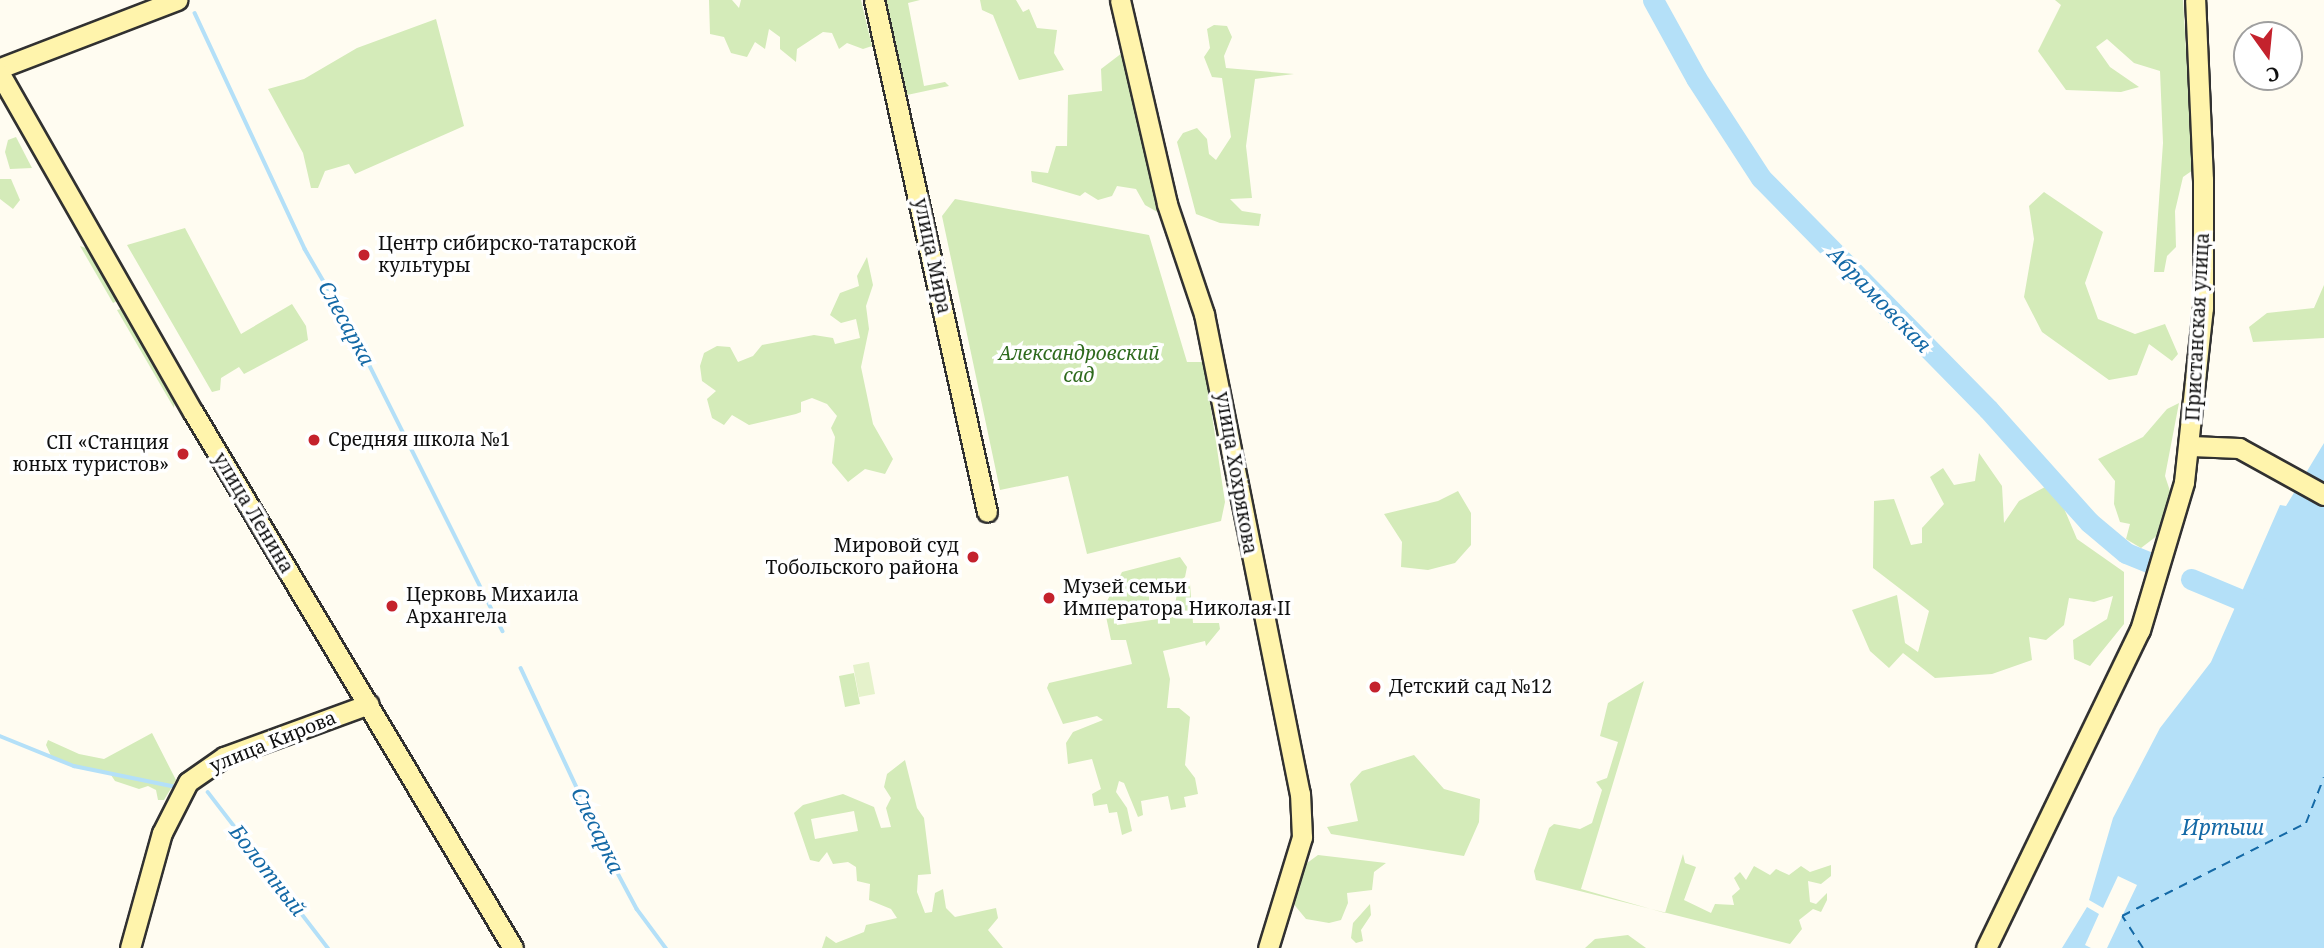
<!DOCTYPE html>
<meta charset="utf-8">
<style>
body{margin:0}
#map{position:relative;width:2324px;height:948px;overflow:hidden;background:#fffcf1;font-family:"Noto Serif",serif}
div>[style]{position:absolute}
.green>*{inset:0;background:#d4ebb9}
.pitch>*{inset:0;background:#e5f2cb}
.water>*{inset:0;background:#b4e0f8}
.stream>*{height:3.5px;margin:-1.75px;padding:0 1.75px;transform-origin:1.75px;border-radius:1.75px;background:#b4e0f8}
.river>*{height:21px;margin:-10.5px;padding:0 10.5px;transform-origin:10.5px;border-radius:10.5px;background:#b4e0f8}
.ferry>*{height:2px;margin-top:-1px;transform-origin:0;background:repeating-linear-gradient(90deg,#1469a6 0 9px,transparent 0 16px)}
.roads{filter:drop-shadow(2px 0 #313131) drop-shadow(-2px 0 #313131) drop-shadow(0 2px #313131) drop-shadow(0 -2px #313131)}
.secondary>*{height:19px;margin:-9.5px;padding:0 9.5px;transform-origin:9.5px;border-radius:9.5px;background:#fff4ac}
.dots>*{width:19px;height:19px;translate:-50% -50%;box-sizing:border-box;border:4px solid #fff;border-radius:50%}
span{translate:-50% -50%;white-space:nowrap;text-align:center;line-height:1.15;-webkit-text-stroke:7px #fff;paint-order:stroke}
.poi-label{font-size:19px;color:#0f0f0f}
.left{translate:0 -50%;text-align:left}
.right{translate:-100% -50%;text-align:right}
.street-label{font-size:19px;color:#0f0f0f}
.park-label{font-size:19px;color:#2e6a1d;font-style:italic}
.water-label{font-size:21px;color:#1469a6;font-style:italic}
.north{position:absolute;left:2233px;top:21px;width:70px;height:70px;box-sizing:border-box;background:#fff;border:2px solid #9f9f9f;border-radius:50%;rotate:165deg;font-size:19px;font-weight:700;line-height:28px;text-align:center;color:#0f0f0f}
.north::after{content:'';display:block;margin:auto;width:24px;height:32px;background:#c4222d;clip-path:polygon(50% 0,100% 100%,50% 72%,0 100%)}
</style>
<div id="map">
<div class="green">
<div style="clip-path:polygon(709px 0,732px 0,739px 8px,741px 0,861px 0,872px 46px,863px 49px,847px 43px,839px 49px,832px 33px,823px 32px,797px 49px,796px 62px,780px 49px,780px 37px,769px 29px,765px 49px,755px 42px,747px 57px,731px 53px,724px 37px,710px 34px)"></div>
<div style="clip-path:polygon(881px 0,920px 0,908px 3px,924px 86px,945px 82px,949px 86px,907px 95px,900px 92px)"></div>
<div style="clip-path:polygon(980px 0,1016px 0,1023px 12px,1029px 9px,1037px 28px,1057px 30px,1054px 53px,1064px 70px,1019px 80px,993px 15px,982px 10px)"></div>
<div style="clip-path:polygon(2055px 0,2183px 0,2193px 170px,2183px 177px,2175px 211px,2176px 247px,2167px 256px,2164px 272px,2154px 272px,2163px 143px,2160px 71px,2134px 63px,2107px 39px,2096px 47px,2110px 67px,2139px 87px,2121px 92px,2066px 90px,2038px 51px,2061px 5px)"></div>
<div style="clip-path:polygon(436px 19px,464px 126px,355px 174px,349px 164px,325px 171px,318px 188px,311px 188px,303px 153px,268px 89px,304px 79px,357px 48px)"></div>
<div style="clip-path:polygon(1214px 25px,1227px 26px,1232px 37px,1224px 56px,1226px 68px,1294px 74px,1255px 79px,1246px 146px,1252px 198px,1230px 199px,1242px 211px,1261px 214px,1259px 226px,1220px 223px,1196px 214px,1177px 142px,1183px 133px,1197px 128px,1207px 139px,1209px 154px,1216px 160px,1231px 137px,1222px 78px,1212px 77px,1204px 57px,1210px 48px,1207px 29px)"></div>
<div style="clip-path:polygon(1122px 53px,1147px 165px,1161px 214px,1145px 205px,1136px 189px,1117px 186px,1112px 196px,1098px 200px,1085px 192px,1080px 196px,1032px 182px,1031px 171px,1048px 173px,1056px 146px,1067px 146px,1068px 95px,1102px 91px,1101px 69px)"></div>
<div style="clip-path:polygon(16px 137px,32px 168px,10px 169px,5px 152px,8px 140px)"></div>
<div style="clip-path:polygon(0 179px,11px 179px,20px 200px,13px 209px,0 199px)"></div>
<div style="clip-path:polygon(2044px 192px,2103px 232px,2085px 283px,2098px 319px,2135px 334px,2165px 324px,2178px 354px,2172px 361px,2149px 344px,2137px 375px,2109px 380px,2042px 332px,2024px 297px,2034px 239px,2029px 206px)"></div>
<div style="clip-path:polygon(955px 199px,1149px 235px,1187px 362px,1204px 362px,1225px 502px,1221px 521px,1087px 554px,1068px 476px,1000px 490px,942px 216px)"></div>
<div style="clip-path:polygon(185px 228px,241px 334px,292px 304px,306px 326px,308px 340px,244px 374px,239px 367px,221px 378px,220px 390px,212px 392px,127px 245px)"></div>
<div style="clip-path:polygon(80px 246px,89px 249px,119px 300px,113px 303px)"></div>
<div style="clip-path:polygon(867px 257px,873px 285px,866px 306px,869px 329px,861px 367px,873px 424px,893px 459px,885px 474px,865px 469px,848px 482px,832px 463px,835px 437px,831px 428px,837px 416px,827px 404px,812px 398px,801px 402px,801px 412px,796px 414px,749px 425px,732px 415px,724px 425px,712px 418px,707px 399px,716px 391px,702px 381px,700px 366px,704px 353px,717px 346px,730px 347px,738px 362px,753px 356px,762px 345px,814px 335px,833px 338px,835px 344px,860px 338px,856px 319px,841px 323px,830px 315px,840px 293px,859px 286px,857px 276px)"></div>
<div style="clip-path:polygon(2324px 285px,2324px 338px,2253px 342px,2249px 327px,2267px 313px,2314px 308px)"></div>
<div style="clip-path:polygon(123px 308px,175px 398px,174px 408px,117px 310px)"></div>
<div style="clip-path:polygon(2179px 403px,2165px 476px,2170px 491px,2167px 517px,2162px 532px,2141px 548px,2126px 539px,2130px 524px,2120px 522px,2114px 504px,2115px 481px,2098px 459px,2143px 437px,2167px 409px)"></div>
<div style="clip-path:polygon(1979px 453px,2002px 486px,2004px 523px,2019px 501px,2045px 487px,2063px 506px,2077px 539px,2124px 572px,2124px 624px,2090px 666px,2074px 659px,2073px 640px,2107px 619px,2113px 596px,2094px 602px,2069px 598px,2064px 625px,2046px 640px,2029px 637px,2032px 660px,1992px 674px,1935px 678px,1903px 653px,1889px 668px,1870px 651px,1852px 610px,1897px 595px,1905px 643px,1918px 652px,1929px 611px,1873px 568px,1874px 501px,1894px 499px,1911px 545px,1922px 543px,1922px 528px,1944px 504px,1930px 477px,1943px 468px,1954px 485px,1975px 481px)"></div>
<div style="clip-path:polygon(1458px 491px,1471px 513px,1471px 545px,1455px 563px,1428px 570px,1401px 567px,1402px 542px,1384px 514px,1438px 501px)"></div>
<div style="clip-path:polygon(1180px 557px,1187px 567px,1185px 577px,1175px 584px,1149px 586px,1149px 606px,1139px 605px,1136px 611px,1115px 617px,1117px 625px,1172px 617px,1178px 590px,1190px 584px,1193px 623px,1219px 623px,1220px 629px,1206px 646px,1205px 641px,1163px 651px,1170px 679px,1167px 708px,1179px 708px,1190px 717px,1185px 765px,1195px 778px,1198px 794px,1184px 797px,1186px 807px,1171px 810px,1168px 796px,1141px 801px,1143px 815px,1138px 817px,1124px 783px,1119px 781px,1116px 792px,1127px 808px,1132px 831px,1122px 835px,1117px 812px,1109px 813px,1107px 804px,1094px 806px,1092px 794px,1101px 789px,1092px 759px,1068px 764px,1066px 743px,1073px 732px,1103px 720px,1097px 716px,1063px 724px,1047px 688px,1049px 683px,1132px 664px,1126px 640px,1111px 640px,1104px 607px,1122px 572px)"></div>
<div style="clip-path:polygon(854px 673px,860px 704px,845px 707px,839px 676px)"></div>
<div style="clip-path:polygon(1644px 681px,1581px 889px,1665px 913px,1683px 854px,1685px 863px,1696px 867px,1684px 900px,1711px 913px,1715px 904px,1734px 905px,1732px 896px,1740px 889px,1734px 878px,1740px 872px,1746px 880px,1754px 866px,1770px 875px,1776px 869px,1789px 875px,1801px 866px,1810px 872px,1831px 865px,1831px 876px,1821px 884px,1808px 881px,1810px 902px,1816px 904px,1827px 893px,1827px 900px,1821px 912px,1813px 909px,1799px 920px,1802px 929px,1790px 944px,1536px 880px,1534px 871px,1549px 828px,1554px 824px,1580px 829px,1592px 823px,1602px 790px,1596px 782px,1607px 778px,1618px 742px,1600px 736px,1608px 703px)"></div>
<div style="clip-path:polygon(152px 733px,176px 780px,164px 800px,158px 800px,156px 790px,148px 786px,139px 789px,115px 781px,111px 775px,66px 764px,51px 756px,46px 745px,48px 740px,79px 754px,104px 759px)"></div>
<div style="clip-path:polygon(1414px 755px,1444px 789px,1480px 799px,1479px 822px,1464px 856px,1331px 834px,1327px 827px,1358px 821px,1350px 784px,1362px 771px)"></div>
<div style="clip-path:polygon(evenodd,905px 760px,917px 808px,924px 818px,931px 874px,918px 875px,917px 892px,925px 913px,932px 912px,935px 893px,943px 889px,946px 908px,955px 917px,996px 908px,998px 918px,988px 930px,1003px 948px,822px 948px,826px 936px,836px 943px,864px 932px,866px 925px,897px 918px,891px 909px,869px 900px,870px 884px,857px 881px,856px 867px,848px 862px,833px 864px,827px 852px,819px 862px,810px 860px,794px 813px,803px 805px,843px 794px,874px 807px,881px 828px,891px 827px,886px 808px,891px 798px,884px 787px,887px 774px,905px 760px,854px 811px,858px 831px,815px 839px,811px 819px,854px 811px)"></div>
<div style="clip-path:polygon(1318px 855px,1386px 863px,1374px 872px,1372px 890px,1347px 893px,1348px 903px,1341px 920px,1329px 923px,1306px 919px,1292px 902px,1300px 888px,1303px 866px)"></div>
<div style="clip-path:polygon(1370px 904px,1371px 915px,1361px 930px,1363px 941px,1356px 943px,1351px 938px,1353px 923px)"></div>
<div style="clip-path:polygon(1628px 935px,1646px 948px,1585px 948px,1595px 939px)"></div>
</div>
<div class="pitch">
<div style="clip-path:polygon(869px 662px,875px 694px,859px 697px,853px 665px)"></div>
</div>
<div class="water">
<div style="clip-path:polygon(2324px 443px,2324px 948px,2107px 948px,2137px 885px,2118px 876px,2103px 908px,2089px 900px,2113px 818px,2160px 728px,2211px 662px,2280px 505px,2286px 506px)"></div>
<div style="clip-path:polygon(2087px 907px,2099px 914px,2085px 945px,2091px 948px,2062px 948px)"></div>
</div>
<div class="stream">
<div style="left:195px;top:13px;width:260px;rotate:65deg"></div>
<div style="left:305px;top:249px;width:91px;rotate:59.8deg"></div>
<div style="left:351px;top:328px;width:339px;rotate:63.4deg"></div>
<div style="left:521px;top:668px;width:217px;rotate:64.9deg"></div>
<div style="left:613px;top:864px;width:51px;rotate:61.9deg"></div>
<div style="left:637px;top:909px;width:49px;rotate:53.4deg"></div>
<div style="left:0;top:736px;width:80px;rotate:22.1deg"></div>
<div style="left:74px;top:766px;width:104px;rotate:11.6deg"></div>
<div style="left:208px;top:792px;width:197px;rotate:52.4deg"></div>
</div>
<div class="river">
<div style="left:1653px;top:0;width:89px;rotate:61.1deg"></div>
<div style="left:1696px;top:78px;width:119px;rotate:57deg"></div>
<div style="left:1761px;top:178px;width:324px;rotate:45.5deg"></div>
<div style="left:1988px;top:409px;width:152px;rotate:48.2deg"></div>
<div style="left:2089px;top:522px;width:48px;rotate:40deg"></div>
<div style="left:2126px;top:553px;width:24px;rotate:22deg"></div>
<div style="left:2191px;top:579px;width:78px;rotate:22.6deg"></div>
</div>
<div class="ferry">
<div style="left:2143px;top:948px;width:38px;rotate:-123deg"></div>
<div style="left:2122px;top:916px;width:206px;rotate:-26.8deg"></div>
<div style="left:2306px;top:823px;width:49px;rotate:-68.6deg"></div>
</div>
<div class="roads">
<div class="secondary">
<div style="left:874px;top:0;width:524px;rotate:77.55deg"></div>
<div style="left:1120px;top:0;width:209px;rotate:77deg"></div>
<div style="left:1167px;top:204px;width:116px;rotate:71.4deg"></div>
<div style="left:1204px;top:314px;width:489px;rotate:78.7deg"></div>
<div style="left:1300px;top:793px;width:44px;rotate:87.4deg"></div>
<div style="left:1302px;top:837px;width:116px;rotate:107deg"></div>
<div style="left:0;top:68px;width:190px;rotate:-21deg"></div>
<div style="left:0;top:74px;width:389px;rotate:60.3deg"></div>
<div style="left:193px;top:412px;width:624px;rotate:59.16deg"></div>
<div style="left:2191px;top:446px;width:48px;rotate:2.4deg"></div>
<div style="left:2239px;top:448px;width:97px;rotate:28.9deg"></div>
<div style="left:130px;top:948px;width:119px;rotate:-74.5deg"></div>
<div style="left:162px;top:833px;width:57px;rotate:-63deg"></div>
<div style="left:188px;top:782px;width:44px;rotate:-34.8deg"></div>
<div style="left:224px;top:757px;width:154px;rotate:-20.1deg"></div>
<div style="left:1986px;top:948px;width:353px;rotate:-64.2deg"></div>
<div style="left:2140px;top:630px;width:154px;rotate:-73.4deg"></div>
<div style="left:2184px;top:482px;width:175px;rotate:-83.8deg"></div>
<div style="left:2203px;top:308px;width:128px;rotate:-90deg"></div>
<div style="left:2203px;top:180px;width:180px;rotate:-92.5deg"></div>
</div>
</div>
<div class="dots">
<div style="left:364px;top:255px;background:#c4222d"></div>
<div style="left:314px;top:440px;background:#c4222d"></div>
<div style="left:183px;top:454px;background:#c4222d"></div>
<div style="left:973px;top:557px;background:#c4222d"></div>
<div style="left:1049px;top:598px;background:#c4222d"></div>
<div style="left:392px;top:606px;background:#c4222d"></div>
<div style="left:1375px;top:687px;background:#c4222d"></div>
</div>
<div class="poi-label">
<span class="left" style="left:378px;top:255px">Центр сибирско-татарской<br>культуры</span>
<span class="left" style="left:328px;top:440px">Средняя школа №1</span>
<span class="right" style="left:169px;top:454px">СП «Станция<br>юных туристов»</span>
<span class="right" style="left:959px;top:557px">Мировой суд<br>Тобольского района</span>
<span class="left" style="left:1063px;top:598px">Музей семьи<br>Императора Николая II</span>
<span class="left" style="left:406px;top:606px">Церковь Михаила<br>Архангела</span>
<span class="left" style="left:1389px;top:687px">Детский сад №12</span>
</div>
<div class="street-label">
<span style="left:932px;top:256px;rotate:78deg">улица Мира</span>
<span style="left:2198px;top:327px;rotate:-87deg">Пристанская улица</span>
<span style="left:1236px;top:473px;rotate:80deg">улица Хохрякова</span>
<span style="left:253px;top:513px;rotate:59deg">улица Ленина</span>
<span style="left:273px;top:742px;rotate:-22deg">улица Кирова</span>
</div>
<div class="park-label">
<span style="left:1079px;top:365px">Александровский<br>сад</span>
</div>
<div class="water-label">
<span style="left:1880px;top:299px;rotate:46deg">Абрамовская</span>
<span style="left:347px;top:323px;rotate:61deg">Слесарка</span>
<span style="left:2223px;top:827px">Иртыш</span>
<span style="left:598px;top:830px;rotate:64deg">Слесарка</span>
<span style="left:268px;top:870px;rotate:52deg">Болотный</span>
</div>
<div class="north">С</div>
</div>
